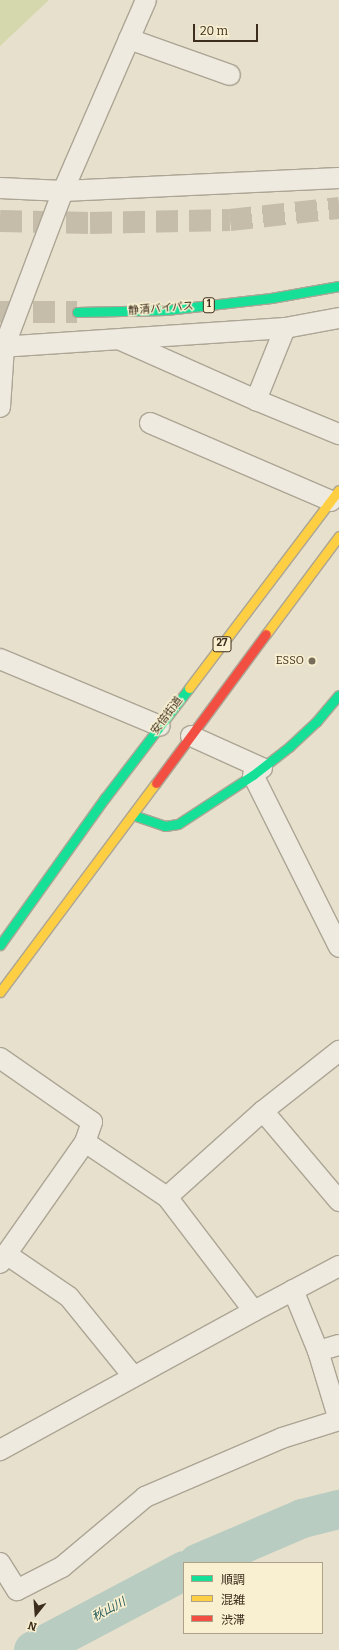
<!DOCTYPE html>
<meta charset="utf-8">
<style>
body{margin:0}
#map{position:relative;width:339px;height:1650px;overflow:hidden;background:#e7e0cc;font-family:Bitter,"Noto Sans JP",serif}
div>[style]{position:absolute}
.green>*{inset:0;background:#d5d8ad}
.river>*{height:39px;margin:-19.5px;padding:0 19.5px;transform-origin:19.5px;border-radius:19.5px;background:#b8ccc1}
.highway-tunnel>*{height:22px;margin-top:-11px;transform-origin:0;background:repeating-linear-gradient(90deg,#c5bca9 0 22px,transparent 0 33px)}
.roads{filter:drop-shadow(1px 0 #aca595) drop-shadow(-1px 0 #aca595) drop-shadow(0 1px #aca595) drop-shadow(0 -1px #aca595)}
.street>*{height:20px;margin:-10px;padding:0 10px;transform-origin:10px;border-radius:10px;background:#eeeadf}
.fast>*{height:9px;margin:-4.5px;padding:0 4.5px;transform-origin:4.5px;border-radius:4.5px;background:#16e098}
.slow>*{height:9px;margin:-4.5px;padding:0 4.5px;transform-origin:4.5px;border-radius:4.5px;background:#ffcf43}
.jam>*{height:9px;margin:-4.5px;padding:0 4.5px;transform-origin:4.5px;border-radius:4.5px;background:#f24e42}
.dots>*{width:11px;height:11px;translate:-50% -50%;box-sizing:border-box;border:2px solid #f9f0d1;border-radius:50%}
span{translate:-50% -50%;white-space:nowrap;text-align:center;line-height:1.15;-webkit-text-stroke:3px #f9f0d1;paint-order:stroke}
.shield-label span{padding:1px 3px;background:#f9f0d1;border:1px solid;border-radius:3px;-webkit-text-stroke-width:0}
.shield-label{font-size:10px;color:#3c2d1c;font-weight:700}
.street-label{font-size:11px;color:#3c2d1c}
.poi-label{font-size:11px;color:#3c2d1c}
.right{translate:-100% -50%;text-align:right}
.water-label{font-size:12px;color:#2a5d5d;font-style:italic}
.legend{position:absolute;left:183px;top:1562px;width:140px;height:72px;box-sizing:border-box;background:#f9f0d1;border:1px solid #ada289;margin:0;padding:5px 7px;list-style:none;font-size:12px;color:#3c2d1c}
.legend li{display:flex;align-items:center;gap:8px;height:20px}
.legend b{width:20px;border:1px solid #ada289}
.north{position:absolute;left:16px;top:1594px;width:40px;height:40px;-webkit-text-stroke:3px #f9f0d1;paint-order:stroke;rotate:197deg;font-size:11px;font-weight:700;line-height:16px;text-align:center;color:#3c2d1c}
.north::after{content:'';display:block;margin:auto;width:14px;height:18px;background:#3c2d1c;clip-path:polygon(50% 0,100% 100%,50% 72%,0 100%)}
.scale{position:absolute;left:193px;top:24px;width:65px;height:18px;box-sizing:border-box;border:2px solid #3c2d1c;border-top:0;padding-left:5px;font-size:12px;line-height:14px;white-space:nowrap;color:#3c2d1c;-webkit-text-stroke:3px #f9f0d1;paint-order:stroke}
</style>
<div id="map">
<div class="green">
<div style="clip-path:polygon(0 0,49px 0,0 46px)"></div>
</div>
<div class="river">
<div style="left:197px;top:1563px;width:114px;rotate:-23.2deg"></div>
<div style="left:302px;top:1518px;width:38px;rotate:-14deg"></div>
<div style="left:33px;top:1650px;width:171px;rotate:-27.9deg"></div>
</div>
<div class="highway-tunnel">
<div style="left:0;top:221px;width:90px;rotate:1.3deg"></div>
<div style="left:90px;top:223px;width:140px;rotate:-1.2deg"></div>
<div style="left:230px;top:220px;width:110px;rotate:-6.3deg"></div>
<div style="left:0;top:312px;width:77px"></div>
</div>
<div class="roads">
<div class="street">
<div style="left:129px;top:39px;width:107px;rotate:19.6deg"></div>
<div style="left:0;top:188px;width:63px;rotate:2.7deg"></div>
<div style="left:63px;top:191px;width:276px;rotate:-2.7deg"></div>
<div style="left:285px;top:328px;width:78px;rotate:111.9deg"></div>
<div style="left:256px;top:400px;width:90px;rotate:22.3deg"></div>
<div style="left:121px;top:340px;width:148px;rotate:24deg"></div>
<div style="left:0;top:347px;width:286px;rotate:-3.8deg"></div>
<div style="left:285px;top:328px;width:55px;rotate:-10.5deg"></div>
<div style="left:0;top:407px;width:60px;rotate:-86.2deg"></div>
<div style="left:4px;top:347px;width:167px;rotate:-69.3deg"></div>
<div style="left:63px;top:191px;width:208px;rotate:-66.5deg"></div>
<div style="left:150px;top:423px;width:197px;rotate:23.3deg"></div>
<div style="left:0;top:659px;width:173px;rotate:22.7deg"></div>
<div style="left:191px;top:736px;width:78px;rotate:24.3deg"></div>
<div style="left:253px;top:775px;width:192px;rotate:63.4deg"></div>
<div style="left:0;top:1058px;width:112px;rotate:34.8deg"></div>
<div style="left:92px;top:1122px;width:21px;rotate:109deg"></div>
<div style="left:263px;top:1111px;width:118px;rotate:49.8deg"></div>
<div style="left:167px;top:1197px;width:129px;rotate:-41.9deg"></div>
<div style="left:263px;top:1111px;width:97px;rotate:-38.3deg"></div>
<div style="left:6px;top:1254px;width:76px;rotate:34.3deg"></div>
<div style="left:69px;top:1297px;width:102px;rotate:51deg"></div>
<div style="left:0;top:1263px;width:148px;rotate:-54.9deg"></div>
<div style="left:85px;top:1142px;width:99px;rotate:33.9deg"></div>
<div style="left:167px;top:1197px;width:143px;rotate:52.7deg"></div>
<div style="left:254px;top:1311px;width:290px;rotate:151.3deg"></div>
<div style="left:293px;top:1290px;width:66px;rotate:67.7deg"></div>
<div style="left:318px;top:1351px;width:22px;rotate:-16deg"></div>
<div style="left:254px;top:1311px;width:96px;rotate:-27.9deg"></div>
<div style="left:0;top:1563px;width:32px;rotate:58deg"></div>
<div style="left:17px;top:1590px;width:51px;rotate:-27.1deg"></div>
<div style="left:62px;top:1567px;width:109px;rotate:-40.1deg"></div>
<div style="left:145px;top:1497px;width:149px;rotate:-23.3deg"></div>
<div style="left:282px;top:1438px;width:60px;rotate:-17.5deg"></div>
<div style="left:339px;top:1420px;width:72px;rotate:-106.9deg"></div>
</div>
<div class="fast">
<div style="left:77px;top:312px;width:89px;rotate:-1.3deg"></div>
<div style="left:166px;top:310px;width:106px;rotate:-6.5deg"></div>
<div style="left:271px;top:298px;width:69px;rotate:-10deg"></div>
<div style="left:133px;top:815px;width:34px;rotate:19deg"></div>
<div style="left:165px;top:826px;width:13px;rotate:-9deg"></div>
<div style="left:178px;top:824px;width:90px;rotate:-33.2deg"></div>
<div style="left:253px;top:775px;width:46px;rotate:-37.9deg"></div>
<div style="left:289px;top:747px;width:37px;rotate:-43deg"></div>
<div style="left:316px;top:722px;width:35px;rotate:-50deg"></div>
<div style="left:0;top:945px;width:181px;rotate:-54.5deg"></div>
<div style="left:105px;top:798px;width:138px;rotate:-52.6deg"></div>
</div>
<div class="slow">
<div style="left:266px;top:634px;width:122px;rotate:-53.3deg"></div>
<div style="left:189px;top:688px;width:248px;rotate:-52.9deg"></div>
<div style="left:0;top:992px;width:261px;rotate:-53.3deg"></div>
</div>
<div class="jam">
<div style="left:156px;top:783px;width:185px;rotate:-53.6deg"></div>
</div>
</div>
<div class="dots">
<div style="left:312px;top:661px;background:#786c5a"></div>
</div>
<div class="shield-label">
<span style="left:209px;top:305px">1</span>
<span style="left:222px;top:644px">27</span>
</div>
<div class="street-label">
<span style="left:161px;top:309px;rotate:-4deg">静清バイパス</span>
<span style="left:167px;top:716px;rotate:-53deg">安倍街道</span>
</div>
<div class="poi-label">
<span class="right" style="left:304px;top:661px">ESSO</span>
</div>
<div class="water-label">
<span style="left:109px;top:1610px;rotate:-28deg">秋山川</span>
</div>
<ul class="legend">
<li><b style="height:5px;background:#16e098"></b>順調</li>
<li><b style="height:5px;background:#ffcf43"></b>混雑</li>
<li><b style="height:5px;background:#f24e42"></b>渋滞</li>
</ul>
<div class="north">N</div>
<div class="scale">20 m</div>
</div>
